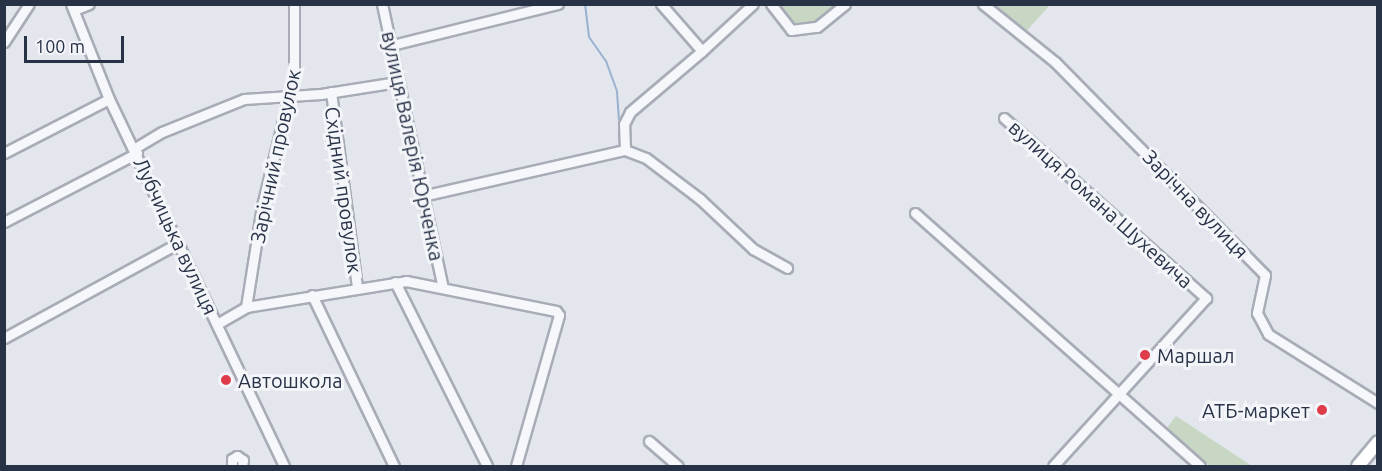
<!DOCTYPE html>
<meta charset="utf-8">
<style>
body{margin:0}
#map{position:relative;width:1382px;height:471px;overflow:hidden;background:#e3e6ec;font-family:Ubuntu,sans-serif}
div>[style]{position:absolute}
.green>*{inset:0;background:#c7d7c3}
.stream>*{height:2px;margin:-1px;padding:0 1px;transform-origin:1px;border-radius:1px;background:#9ab1d0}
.roads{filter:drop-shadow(2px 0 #a7acb7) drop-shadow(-2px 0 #a7acb7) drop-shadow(0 2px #a7acb7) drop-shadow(0 -2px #a7acb7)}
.minor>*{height:9px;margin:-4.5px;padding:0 4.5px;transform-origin:4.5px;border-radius:4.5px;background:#f6f7fa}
.major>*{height:12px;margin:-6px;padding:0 6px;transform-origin:6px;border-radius:6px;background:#fff}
.dots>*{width:16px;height:16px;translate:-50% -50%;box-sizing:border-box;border:3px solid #f3f5f9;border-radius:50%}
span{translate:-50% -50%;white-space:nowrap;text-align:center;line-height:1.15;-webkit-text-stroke:6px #f3f5f9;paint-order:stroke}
.street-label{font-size:20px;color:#283247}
.poi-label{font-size:20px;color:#283247}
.left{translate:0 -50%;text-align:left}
.right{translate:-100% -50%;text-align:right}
.frame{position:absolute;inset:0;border:6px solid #283247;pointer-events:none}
.scale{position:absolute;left:24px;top:36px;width:100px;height:27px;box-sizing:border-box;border:3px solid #283247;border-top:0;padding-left:8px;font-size:18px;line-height:21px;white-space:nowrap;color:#283247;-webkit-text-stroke:4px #f3f5f9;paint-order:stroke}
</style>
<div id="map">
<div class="green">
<div style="clip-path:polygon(771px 5px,845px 5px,817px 27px,791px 30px)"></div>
<div style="clip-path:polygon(983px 5px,1050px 5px,1022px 36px)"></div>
<div style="clip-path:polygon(1176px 416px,1252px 466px,1210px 466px,1166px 429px)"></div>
</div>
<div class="stream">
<div style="left:585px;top:4px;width:33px;rotate:83deg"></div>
<div style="left:589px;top:37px;width:29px;rotate:55deg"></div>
<div style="left:606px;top:61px;width:33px;rotate:70deg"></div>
<div style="left:617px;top:92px;width:27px;rotate:86deg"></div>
</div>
<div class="roads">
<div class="minor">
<div style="left:71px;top:4px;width:102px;rotate:68.2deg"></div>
<div style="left:109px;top:99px;width:407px;rotate:64.5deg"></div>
<div style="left:382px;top:4px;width:290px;rotate:77.9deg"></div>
<div style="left:661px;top:4px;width:62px;rotate:48.9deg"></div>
<div style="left:702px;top:51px;width:69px;rotate:-42.7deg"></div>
<div style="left:771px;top:4px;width:33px;rotate:52deg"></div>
<div style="left:791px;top:30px;width:26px;rotate:-7deg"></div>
<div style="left:817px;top:27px;width:36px;rotate:-39deg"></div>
<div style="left:983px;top:4px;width:92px;rotate:38.9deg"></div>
<div style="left:1055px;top:62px;width:299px;rotate:45.4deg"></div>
<div style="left:1265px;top:275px;width:39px;rotate:102deg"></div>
<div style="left:1257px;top:313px;width:24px;rotate:62deg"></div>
<div style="left:1268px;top:334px;width:130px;rotate:32.1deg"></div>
<div style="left:74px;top:10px;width:16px;rotate:-22deg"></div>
<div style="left:4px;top:42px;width:45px;rotate:-56.7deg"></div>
<div style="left:392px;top:45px;width:171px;rotate:-13.9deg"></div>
<div style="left:331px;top:92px;width:197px;rotate:82.4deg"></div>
<div style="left:1004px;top:118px;width:271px;rotate:41.7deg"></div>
<div style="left:1206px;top:298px;width:227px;rotate:132.3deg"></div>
<div style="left:135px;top:148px;width:31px;rotate:-31deg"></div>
<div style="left:162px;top:132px;width:88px;rotate:-21.9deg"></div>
<div style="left:244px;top:99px;width:77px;rotate:-3.7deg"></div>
<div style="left:321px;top:94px;width:77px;rotate:-9deg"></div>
<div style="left:625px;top:150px;width:26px;rotate:-92deg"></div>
<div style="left:624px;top:124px;width:13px;rotate:-63deg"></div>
<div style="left:630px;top:112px;width:94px;rotate:-40.3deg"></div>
<div style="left:4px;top:153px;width:118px;rotate:-27.2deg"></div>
<div style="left:422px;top:196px;width:208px;rotate:-12.8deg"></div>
<div style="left:625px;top:150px;width:22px;rotate:21deg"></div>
<div style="left:646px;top:158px;width:68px;rotate:37.2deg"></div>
<div style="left:700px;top:199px;width:73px;rotate:43.3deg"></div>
<div style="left:753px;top:249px;width:39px;rotate:29deg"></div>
<div style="left:915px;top:213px;width:381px;rotate:41.6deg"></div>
<div style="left:4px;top:222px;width:150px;rotate:-27.4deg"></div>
<div style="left:395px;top:282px;width:206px;rotate:63.4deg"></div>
<div style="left:312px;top:295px;width:190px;rotate:64.4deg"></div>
<div style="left:246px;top:307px;width:102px;rotate:-81deg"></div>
<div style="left:262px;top:206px;width:134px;rotate:-76.2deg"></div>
<div style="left:294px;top:76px;width:72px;rotate:-90deg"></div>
<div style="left:217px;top:324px;width:34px;rotate:-30deg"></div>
<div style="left:246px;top:307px;width:162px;rotate:-9.2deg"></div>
<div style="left:406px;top:281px;width:153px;rotate:11.3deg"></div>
<div style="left:556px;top:311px;width:5px;rotate:53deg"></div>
<div style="left:559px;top:315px;width:157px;rotate:105.9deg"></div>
<div style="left:4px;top:338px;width:198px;rotate:-28.6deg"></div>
<div style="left:649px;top:441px;width:38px;rotate:41deg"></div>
<div style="left:232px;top:466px;width:7px;rotate:-90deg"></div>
<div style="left:232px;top:459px;width:6px;rotate:-31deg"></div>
<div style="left:237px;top:456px;width:7px;rotate:34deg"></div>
<div style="left:243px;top:460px;width:6px;rotate:99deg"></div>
</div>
<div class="major">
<div style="left:1358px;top:466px;width:31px;rotate:-50deg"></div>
</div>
</div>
<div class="dots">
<div style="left:1145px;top:355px;background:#de3b4b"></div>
<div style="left:226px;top:380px;background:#de3b4b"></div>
<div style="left:1322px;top:410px;background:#de3b4b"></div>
</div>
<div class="street-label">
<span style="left:413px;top:146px;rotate:78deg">вулиця Валерія Юрченка</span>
<span style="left:275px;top:156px;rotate:-78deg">Зарічний провулок</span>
<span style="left:344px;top:190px;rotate:82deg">Східний провулок</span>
<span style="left:1101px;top:204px;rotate:42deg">вулиця Романа Шухевича</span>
<span style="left:1196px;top:204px;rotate:46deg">Зарічна вулиця</span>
<span style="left:176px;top:236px;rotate:65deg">Лубчицька вулиця</span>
</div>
<div class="poi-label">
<span class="left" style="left:1157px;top:355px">Маршал</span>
<span class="left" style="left:238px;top:380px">Автошкола</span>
<span class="right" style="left:1310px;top:410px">АТБ-маркет</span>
</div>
<div class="frame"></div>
<div class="scale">100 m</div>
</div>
